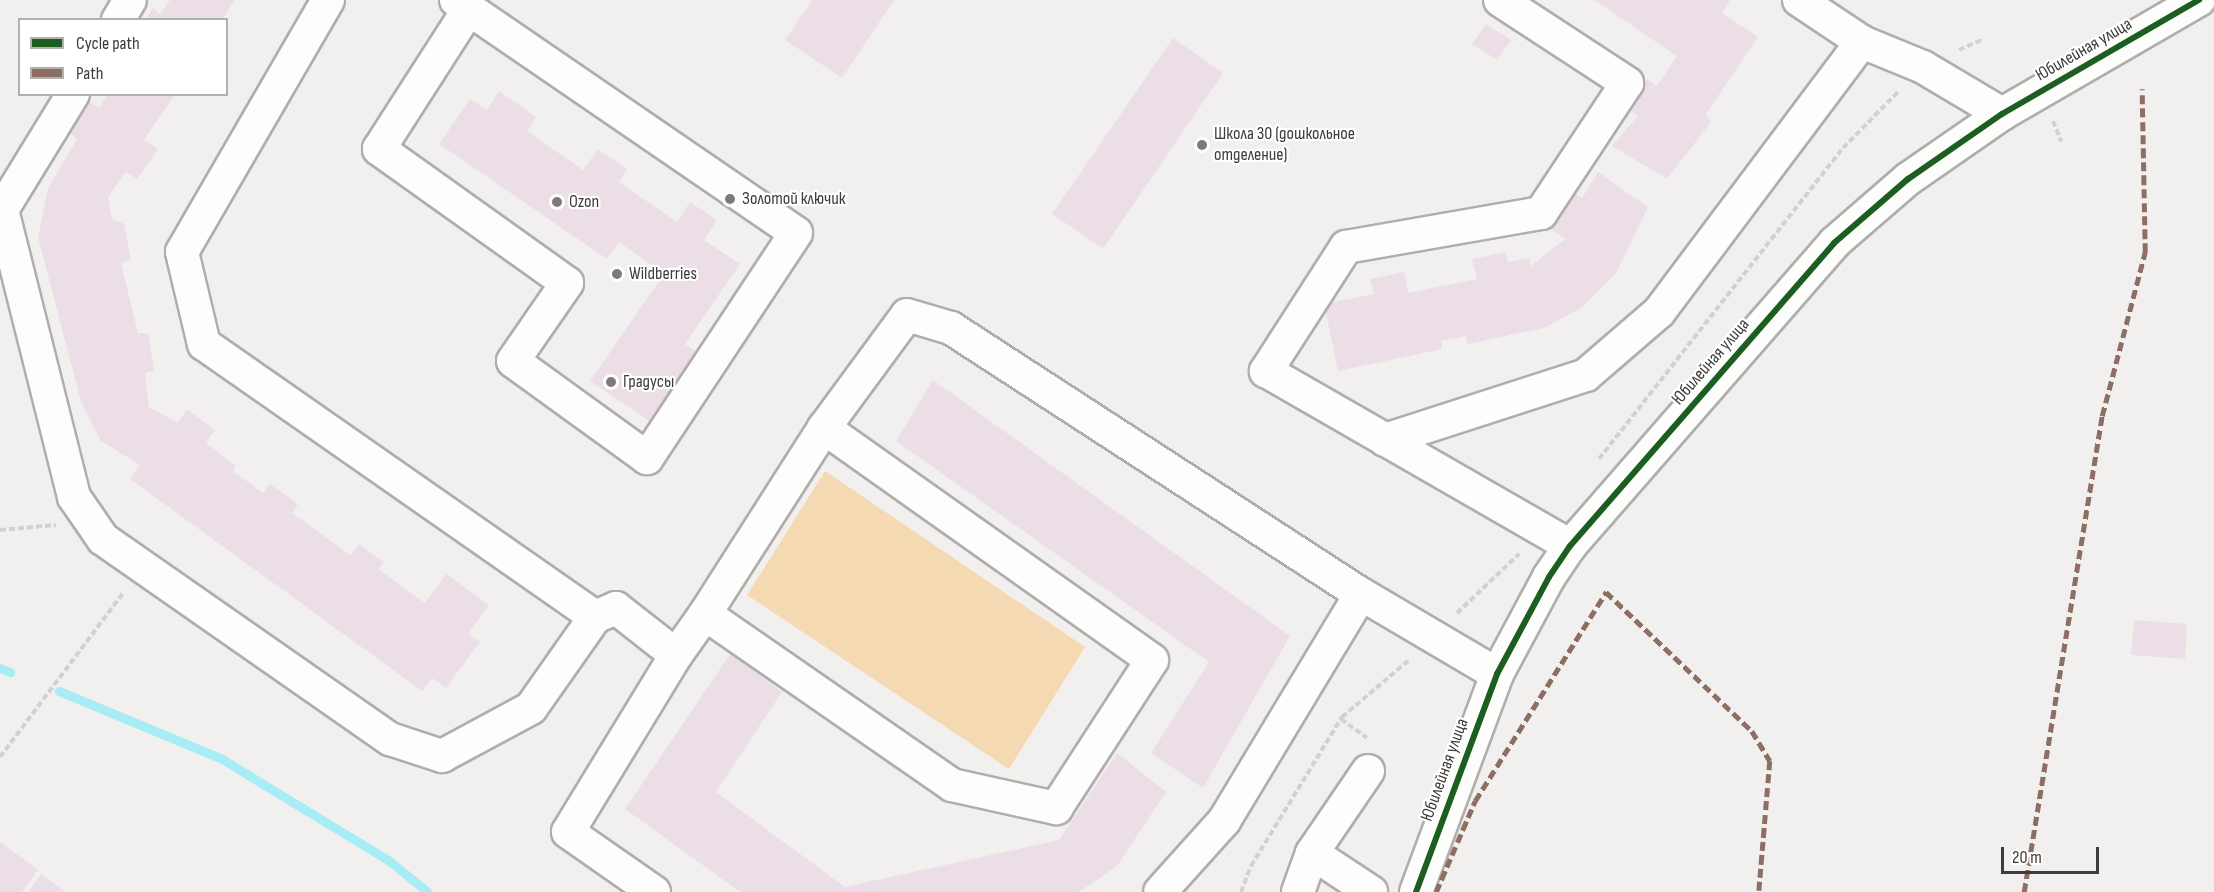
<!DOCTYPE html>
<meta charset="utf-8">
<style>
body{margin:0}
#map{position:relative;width:2214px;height:892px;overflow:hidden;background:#f2f0ee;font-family:"Sofia Sans Condensed",sans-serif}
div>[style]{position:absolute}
.green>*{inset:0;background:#f5d9b2}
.stream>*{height:9px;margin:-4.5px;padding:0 4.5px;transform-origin:4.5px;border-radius:4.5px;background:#a8edf6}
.building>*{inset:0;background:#ecdee6}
.path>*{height:4px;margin-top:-2px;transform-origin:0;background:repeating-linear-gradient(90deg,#d2d1cf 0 6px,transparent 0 9px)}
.roads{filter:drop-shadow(2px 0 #afaead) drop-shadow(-2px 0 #afaead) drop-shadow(0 2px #afaead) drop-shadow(0 -2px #afaead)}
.minor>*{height:32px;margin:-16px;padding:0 16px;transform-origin:16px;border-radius:16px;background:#fdfdfc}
.quiet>*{height:4.5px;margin-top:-2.25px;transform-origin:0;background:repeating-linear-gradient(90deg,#8d6e63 0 9px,transparent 0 13.5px)}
.cycleway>*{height:6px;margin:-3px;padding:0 3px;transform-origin:3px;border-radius:3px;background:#1b5e20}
.dots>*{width:16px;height:16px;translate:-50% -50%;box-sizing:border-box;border:3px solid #fff;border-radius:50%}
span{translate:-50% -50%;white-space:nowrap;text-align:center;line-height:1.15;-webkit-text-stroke:4.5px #fff;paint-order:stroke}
.street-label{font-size:18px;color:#3d3c3a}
.poi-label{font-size:18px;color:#3d3c3a}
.left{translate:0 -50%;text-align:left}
.legend{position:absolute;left:18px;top:18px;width:210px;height:78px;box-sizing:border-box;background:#fff;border:2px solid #b1b1b0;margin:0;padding:8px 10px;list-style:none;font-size:18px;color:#3d3c3a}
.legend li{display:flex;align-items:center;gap:12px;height:30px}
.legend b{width:30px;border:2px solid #b1b1b0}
.scale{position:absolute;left:2001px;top:847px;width:98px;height:27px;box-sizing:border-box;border:3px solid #3d3c3a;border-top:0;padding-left:8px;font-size:18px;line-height:21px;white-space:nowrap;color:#3d3c3a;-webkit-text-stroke:4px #fff;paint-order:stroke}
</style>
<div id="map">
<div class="green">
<div style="clip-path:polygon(825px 471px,1085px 647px,1009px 769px,747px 595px)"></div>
</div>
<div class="stream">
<div style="left:0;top:668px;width:11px;rotate:22deg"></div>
<div style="left:59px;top:691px;width:177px;rotate:22.6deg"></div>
<div style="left:222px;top:759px;width:194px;rotate:31.3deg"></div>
<div style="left:388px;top:860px;width:51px;rotate:38.7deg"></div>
</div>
<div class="building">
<div style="clip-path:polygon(170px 0,235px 0,222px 20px,145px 20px,153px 8px,160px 14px)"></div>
<div style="clip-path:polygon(812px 0,894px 0,842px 78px,785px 40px)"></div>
<div style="clip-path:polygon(1594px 0,1730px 0,1722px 13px,1758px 37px,1706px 114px,1711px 122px,1667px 179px,1612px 146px,1638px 116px,1627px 108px,1647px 79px,1657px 86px,1677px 56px)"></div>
<div style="clip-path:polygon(1486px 24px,1511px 40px,1497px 60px,1472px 44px)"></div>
<div style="clip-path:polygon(1173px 38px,1223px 73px,1103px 249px,1052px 214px)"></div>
<div style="clip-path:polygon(499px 91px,536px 117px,527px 131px,583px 170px,598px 149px,627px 169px,619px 182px,677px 222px,690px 202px,717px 220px,704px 240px,740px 264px,685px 344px,697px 352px,649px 421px,590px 381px,664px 274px,619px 242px,607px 259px,439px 144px,470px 99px,487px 110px)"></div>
<div style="clip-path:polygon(108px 94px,175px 94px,144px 140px,158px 149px,137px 179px,126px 172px,108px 197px,112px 219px,124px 224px,131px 260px,121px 263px,138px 333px,148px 333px,154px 370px,145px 373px,149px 407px,178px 423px,187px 409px,215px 430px,206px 443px,236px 466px,233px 471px,263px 493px,270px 484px,298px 504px,292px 513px,350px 555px,359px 544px,384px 562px,378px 569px,425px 603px,446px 574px,489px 605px,468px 633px,480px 642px,446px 688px,432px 678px,422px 691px,130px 479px,140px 465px,101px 441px,81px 402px,38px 237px,48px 188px,77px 139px,69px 132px,90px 102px,99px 108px)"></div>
<div style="clip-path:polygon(1598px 172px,1648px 207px,1616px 273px,1581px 308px,1544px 328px,1467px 344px,1466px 336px,1441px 341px,1442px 349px,1338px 371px,1324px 304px,1374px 294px,1370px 279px,1404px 272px,1408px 293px,1477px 279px,1472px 259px,1506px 252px,1508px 262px,1529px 258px,1531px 266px,1565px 239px,1547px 227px,1572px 191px,1582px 198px)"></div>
<div style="clip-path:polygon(933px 380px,1290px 636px,1203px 788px,1151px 753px,1209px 662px,896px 441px)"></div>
<div style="clip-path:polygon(2134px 620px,2187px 624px,2185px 659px,2131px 655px)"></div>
<div style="clip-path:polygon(731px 653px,782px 692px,716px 792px,845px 887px,1059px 840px,1117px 753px,1166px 792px,1117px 866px,1079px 892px,740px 892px,625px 809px)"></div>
<div style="clip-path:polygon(0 842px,38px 870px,22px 892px,0 892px)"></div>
<div style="clip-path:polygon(41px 874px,66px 892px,28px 892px)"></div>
</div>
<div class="path">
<div style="left:1959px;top:50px;width:27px;rotate:-24deg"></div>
<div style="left:2053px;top:121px;width:22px;rotate:68deg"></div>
<div style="left:1599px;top:459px;width:395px;rotate:-51.9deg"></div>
<div style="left:1843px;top:148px;width:80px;rotate:-45.5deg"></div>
<div style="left:0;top:530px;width:56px;rotate:-5.1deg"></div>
<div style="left:1457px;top:613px;width:86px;rotate:-43.6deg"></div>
<div style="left:1341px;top:719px;width:32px;rotate:36deg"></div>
<div style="left:0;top:757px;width:206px;rotate:-53.1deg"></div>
<div style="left:1241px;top:892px;width:28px;rotate:-69deg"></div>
<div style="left:1251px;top:866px;width:175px;rotate:-58.6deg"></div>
<div style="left:1342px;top:717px;width:88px;rotate:-40.4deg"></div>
</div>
<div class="roads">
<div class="minor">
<div style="left:328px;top:0;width:291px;rotate:120.1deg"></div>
<div style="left:182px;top:252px;width:95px;rotate:76.6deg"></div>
<div style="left:204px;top:344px;width:477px;rotate:34.9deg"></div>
<div style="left:456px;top:0;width:16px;rotate:35deg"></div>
<div style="left:469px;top:9px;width:396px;rotate:34.4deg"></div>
<div style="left:796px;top:233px;width:270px;rotate:123.5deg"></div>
<div style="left:647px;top:458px;width:165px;rotate:-144.1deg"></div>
<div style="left:513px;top:361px;width:95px;rotate:-55.3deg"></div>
<div style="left:567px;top:283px;width:231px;rotate:-144.5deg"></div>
<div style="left:379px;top:149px;width:166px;rotate:-57.3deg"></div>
<div style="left:1500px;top:0;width:152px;rotate:33.2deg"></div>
<div style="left:1627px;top:83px;width:156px;rotate:123.5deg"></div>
<div style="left:1541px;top:213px;width:198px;rotate:170.1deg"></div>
<div style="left:1346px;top:247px;width:148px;rotate:122.8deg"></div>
<div style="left:1266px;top:371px;width:351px;rotate:29.9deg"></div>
<div style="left:1799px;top:0;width:76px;rotate:33.7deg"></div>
<div style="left:1862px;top:42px;width:66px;rotate:22.3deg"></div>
<div style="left:1923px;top:67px;width:92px;rotate:30.7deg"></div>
<div style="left:118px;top:20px;width:23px;rotate:-59deg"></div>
<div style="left:73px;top:94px;width:136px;rotate:121.5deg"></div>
<div style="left:2px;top:210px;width:296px;rotate:75.9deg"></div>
<div style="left:74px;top:497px;width:51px;rotate:55.4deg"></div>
<div style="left:103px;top:539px;width:350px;rotate:34.9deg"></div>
<div style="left:390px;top:739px;width:55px;rotate:18.1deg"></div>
<div style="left:442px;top:756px;width:101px;rotate:-28.3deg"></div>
<div style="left:531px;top:708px;width:111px;rotate:-54.9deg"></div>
<div style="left:595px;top:617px;width:23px;rotate:-23deg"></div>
<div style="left:616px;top:608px;width:76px;rotate:38.1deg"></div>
<div style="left:676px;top:655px;width:207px;rotate:121.4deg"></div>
<div style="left:568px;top:832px;width:105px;rotate:34.9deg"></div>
<div style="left:1385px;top:440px;width:211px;rotate:-17.9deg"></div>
<div style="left:1586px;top:375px;width:96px;rotate:-40.8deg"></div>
<div style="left:1659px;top:312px;width:338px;rotate:-53.1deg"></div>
<div style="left:705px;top:614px;width:221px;rotate:-57.4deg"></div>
<div style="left:676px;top:655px;width:50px;rotate:-54.7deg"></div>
<div style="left:705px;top:614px;width:300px;rotate:34.7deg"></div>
<div style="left:952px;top:785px;width:107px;rotate:12.5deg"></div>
<div style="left:1056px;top:808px;width:176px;rotate:-57deg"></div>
<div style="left:1152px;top:660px;width:402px;rotate:-144.7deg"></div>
<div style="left:824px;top:428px;width:140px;rotate:-53.7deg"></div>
<div style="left:907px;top:315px;width:46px;rotate:16.5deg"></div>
<div style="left:951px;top:328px;width:489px;rotate:33deg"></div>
<div style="left:1368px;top:771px;width:99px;rotate:124.3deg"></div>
<div style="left:1312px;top:853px;width:71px;rotate:33.5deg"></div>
<div style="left:1160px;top:892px;width:96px;rotate:-48deg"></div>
<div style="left:1224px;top:821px;width:265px;rotate:-58.9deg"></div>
<div style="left:1361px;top:594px;width:158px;rotate:30.5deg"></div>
<div style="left:1298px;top:892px;width:41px;rotate:-70.3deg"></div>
<div style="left:1416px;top:892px;width:233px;rotate:-69.6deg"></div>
<div style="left:1497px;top:674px;width:110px;rotate:-61.8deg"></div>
<div style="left:1549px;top:577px;width:37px;rotate:-56deg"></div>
<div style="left:1570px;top:546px;width:402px;rotate:-48.9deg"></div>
<div style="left:1834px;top:243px;width:98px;rotate:-40.9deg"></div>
<div style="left:1908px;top:179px;width:114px;rotate:-34.7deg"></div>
<div style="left:2002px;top:114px;width:228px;rotate:-30.1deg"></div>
</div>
</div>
<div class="quiet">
<div style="left:1436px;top:892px;width:99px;rotate:-66.8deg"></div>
<div style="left:1475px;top:801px;width:247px;rotate:-57.9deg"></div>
<div style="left:1606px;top:592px;width:202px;rotate:43.6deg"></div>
<div style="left:1752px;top:731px;width:35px;rotate:59deg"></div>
<div style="left:1770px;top:761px;width:131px;rotate:94.8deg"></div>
<div style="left:2024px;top:892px;width:482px;rotate:-80.7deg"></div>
<div style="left:2102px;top:416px;width:170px;rotate:-75.3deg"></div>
<div style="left:2145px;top:252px;width:163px;rotate:-91.1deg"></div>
</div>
<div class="cycleway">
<div style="left:1416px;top:892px;width:233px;rotate:-69.6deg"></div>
<div style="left:1497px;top:674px;width:110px;rotate:-61.8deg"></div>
<div style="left:1549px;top:577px;width:37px;rotate:-56deg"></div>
<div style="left:1570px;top:546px;width:402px;rotate:-48.9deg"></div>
<div style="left:1834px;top:243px;width:98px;rotate:-40.9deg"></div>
<div style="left:1908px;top:179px;width:114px;rotate:-34.7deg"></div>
<div style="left:2002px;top:114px;width:228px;rotate:-30.1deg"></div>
</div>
<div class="dots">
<div style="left:1202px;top:145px;background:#7c7b79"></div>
<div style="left:730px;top:199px;background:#7c7b79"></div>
<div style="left:557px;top:202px;background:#7c7b79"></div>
<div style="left:617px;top:274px;background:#7c7b79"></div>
<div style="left:611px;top:382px;background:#7c7b79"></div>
</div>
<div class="street-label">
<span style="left:2084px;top:50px;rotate:-30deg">Юбилейная улица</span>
<span style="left:1711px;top:362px;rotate:-49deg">Юбилейная улица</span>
<span style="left:1445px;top:770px;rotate:-70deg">Юбилейная улица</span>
</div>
<div class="poi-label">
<span class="left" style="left:1214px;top:145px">Школа 30 (дошкольное<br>отделение)</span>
<span class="left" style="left:742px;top:199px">Золотой ключик</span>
<span class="left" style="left:569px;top:202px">Ozon</span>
<span class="left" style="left:629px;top:274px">Wildberries</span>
<span class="left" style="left:623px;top:382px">Градусы</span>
</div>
<ul class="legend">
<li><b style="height:8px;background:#1b5e20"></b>Cycle path</li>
<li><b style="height:8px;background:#8d6e63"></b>Path</li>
</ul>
<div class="scale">20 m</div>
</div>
